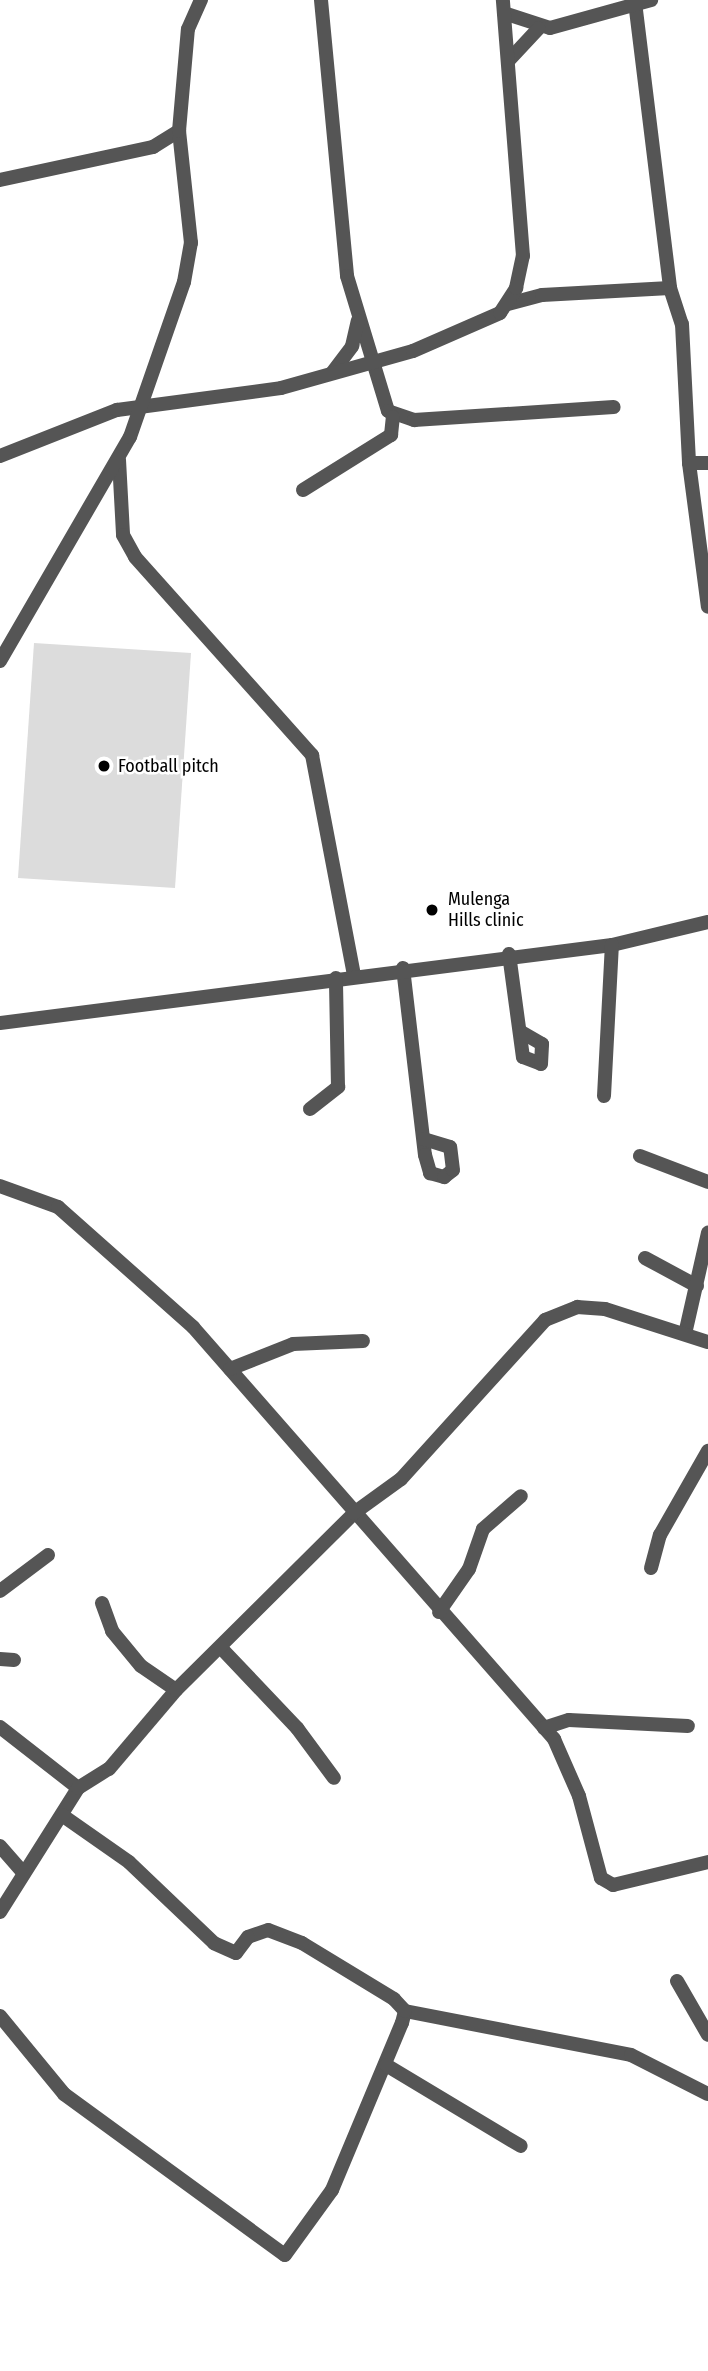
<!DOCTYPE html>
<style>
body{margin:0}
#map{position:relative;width:708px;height:2371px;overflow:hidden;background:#fff;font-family:"Fira Sans Condensed",sans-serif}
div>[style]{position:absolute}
.green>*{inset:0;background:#dcdcdc}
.minor>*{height:14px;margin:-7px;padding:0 7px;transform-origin:7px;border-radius:7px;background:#555}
.dots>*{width:19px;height:19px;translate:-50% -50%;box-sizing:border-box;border:4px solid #fff;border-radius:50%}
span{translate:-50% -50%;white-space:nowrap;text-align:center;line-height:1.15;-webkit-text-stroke:5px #fff;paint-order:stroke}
.poi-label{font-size:18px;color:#000}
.left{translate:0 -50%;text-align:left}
</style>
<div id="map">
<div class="green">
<div style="clip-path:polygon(34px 643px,191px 653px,175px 888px,18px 878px)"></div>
</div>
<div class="minor">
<div style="left:321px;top:0;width:277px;rotate:84.6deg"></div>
<div style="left:347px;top:276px;width:141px;rotate:73.1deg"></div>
<div style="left:388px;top:411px;width:28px;rotate:19deg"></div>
<div style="left:414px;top:420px;width:200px;rotate:-3.7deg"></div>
<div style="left:635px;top:2px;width:288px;rotate:83deg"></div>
<div style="left:670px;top:288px;width:38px;rotate:72deg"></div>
<div style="left:682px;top:324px;width:139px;rotate:87.1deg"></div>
<div style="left:689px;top:463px;width:145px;rotate:82.5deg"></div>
<div style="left:504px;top:13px;width:48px;rotate:18.1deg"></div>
<div style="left:550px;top:28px;width:105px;rotate:-15.5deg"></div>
<div style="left:510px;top:59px;width:42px;rotate:-46.9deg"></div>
<div style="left:0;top:180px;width:157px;rotate:-12.2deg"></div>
<div style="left:153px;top:147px;width:31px;rotate:-32deg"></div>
<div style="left:508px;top:304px;width:35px;rotate:-15deg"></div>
<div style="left:542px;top:295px;width:128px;rotate:-3.1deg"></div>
<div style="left:332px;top:373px;width:34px;rotate:-53deg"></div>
<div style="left:352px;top:346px;width:26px;rotate:-77deg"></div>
<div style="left:0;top:456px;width:126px;rotate:-21.5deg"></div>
<div style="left:117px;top:410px;width:165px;rotate:-7.6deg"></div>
<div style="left:281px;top:388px;width:137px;rotate:-15.7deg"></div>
<div style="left:413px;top:351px;width:95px;rotate:-23.6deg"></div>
<div style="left:500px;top:313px;width:30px;rotate:-57deg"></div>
<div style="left:516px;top:288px;width:33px;rotate:-78deg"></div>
<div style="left:523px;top:256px;width:257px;rotate:-94.5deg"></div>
<div style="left:119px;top:460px;width:75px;rotate:86.9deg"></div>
<div style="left:123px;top:535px;width:25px;rotate:61deg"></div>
<div style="left:135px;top:557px;width:266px;rotate:48.2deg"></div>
<div style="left:312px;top:755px;width:224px;rotate:79.2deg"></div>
<div style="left:689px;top:463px;width:19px"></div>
<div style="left:303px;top:490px;width:104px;rotate:-32deg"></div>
<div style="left:391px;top:435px;width:18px;rotate:-84deg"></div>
<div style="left:0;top:661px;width:259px;rotate:-59.9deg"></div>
<div style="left:130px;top:437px;width:164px;rotate:-70.8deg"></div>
<div style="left:184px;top:282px;width:40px;rotate:-80deg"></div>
<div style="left:191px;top:243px;width:113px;rotate:-96.1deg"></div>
<div style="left:179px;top:131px;width:102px;rotate:-85deg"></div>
<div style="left:188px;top:29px;width:32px;rotate:-66deg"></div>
<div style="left:509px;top:954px;width:104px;rotate:82.3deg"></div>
<div style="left:523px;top:1057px;width:19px;rotate:21deg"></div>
<div style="left:541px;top:1064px;width:20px;rotate:-87deg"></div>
<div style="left:542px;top:1044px;width:24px;rotate:-150deg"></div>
<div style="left:403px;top:968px;width:188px;rotate:83.3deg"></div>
<div style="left:425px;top:1155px;width:19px;rotate:74deg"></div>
<div style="left:430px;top:1173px;width:15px;rotate:16deg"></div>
<div style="left:444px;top:1177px;width:11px;rotate:-38deg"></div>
<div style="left:453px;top:1170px;width:23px;rotate:-97deg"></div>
<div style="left:450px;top:1147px;width:27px;rotate:-163deg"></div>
<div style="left:0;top:1023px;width:617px;rotate:-7.26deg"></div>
<div style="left:612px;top:945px;width:99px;rotate:-13.5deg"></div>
<div style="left:604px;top:1096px;width:151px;rotate:-87deg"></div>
<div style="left:310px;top:1109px;width:36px;rotate:-38deg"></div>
<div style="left:338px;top:1087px;width:109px;rotate:-91.1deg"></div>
<div style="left:640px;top:1156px;width:73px;rotate:20.9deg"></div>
<div style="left:0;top:1186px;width:62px;rotate:19.9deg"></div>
<div style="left:58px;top:1207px;width:181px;rotate:41.6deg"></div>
<div style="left:193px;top:1327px;width:548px;rotate:48.77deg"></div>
<div style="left:554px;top:1739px;width:62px;rotate:66.3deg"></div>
<div style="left:579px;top:1796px;width:85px;rotate:75deg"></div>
<div style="left:601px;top:1878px;width:14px;rotate:30deg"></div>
<div style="left:613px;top:1885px;width:98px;rotate:-13.6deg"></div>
<div style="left:645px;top:1258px;width:59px;rotate:28.3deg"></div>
<div style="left:685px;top:1334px;width:104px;rotate:-77.2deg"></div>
<div style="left:230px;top:1369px;width:68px;rotate:-21.6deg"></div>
<div style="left:293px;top:1344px;width:70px;rotate:-2.5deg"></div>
<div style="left:651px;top:1568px;width:34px;rotate:-75deg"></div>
<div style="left:660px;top:1535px;width:97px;rotate:-60.3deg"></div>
<div style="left:0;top:1591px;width:60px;rotate:-36.9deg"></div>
<div style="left:102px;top:1603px;width:30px;rotate:70deg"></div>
<div style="left:112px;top:1631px;width:45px;rotate:50.4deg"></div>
<div style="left:141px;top:1666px;width:42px;rotate:34.4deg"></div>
<div style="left:439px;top:1612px;width:52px;rotate:-55.1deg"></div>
<div style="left:469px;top:1569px;width:42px;rotate:-70.7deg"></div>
<div style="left:483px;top:1529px;width:50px;rotate:-41deg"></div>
<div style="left:223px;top:1650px;width:108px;rotate:46.5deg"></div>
<div style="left:297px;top:1728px;width:62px;rotate:53.5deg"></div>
<div style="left:0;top:1659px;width:14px;rotate:4deg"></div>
<div style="left:0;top:1727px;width:99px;rotate:38deg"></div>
<div style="left:544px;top:1728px;width:26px;rotate:-18deg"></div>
<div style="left:569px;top:1720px;width:119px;rotate:2.9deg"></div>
<div style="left:0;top:1846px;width:33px;rotate:49deg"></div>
<div style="left:0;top:1912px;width:146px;rotate:-57.8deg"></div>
<div style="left:78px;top:1788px;width:36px;rotate:-32deg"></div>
<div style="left:109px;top:1769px;width:104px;rotate:-49.7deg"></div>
<div style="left:176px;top:1690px;width:251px;rotate:-44.8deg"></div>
<div style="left:354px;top:1513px;width:58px;rotate:-35.9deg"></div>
<div style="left:401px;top:1479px;width:215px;rotate:-47.8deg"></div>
<div style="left:545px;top:1320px;width:35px;rotate:-22deg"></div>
<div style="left:577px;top:1307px;width:28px;rotate:4deg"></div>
<div style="left:605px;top:1309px;width:108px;rotate:17.8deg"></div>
<div style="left:677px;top:1981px;width:62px;rotate:60.1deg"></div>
<div style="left:405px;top:2011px;width:230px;rotate:11deg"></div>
<div style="left:631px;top:2055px;width:86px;rotate:26.9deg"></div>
<div style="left:0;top:2016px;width:101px;rotate:50.6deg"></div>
<div style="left:64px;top:2094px;width:273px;rotate:36.1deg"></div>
<div style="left:285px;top:2255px;width:80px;rotate:-54.1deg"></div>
<div style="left:332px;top:2190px;width:181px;rotate:-67.3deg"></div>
<div style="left:402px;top:2023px;width:12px;rotate:-76deg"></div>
<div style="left:405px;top:2011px;width:16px;rotate:-133deg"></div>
<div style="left:394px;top:1999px;width:108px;rotate:-148.7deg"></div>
<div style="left:302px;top:1943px;width:36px;rotate:-159deg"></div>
<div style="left:268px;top:1930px;width:21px;rotate:161deg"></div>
<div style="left:248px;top:1937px;width:20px;rotate:127deg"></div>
<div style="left:236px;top:1953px;width:24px;rotate:-156deg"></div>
<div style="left:214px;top:1943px;width:117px;rotate:-136.4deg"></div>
<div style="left:129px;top:1862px;width:82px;rotate:-145deg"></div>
<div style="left:386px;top:2065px;width:157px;rotate:31deg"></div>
</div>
<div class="dots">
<div style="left:104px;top:766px;background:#000"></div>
<div style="left:432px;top:910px;background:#000"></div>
</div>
<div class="poi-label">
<span class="left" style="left:118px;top:766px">Football pitch</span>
<span class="left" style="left:448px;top:910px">Mulenga<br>Hills clinic</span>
</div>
</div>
